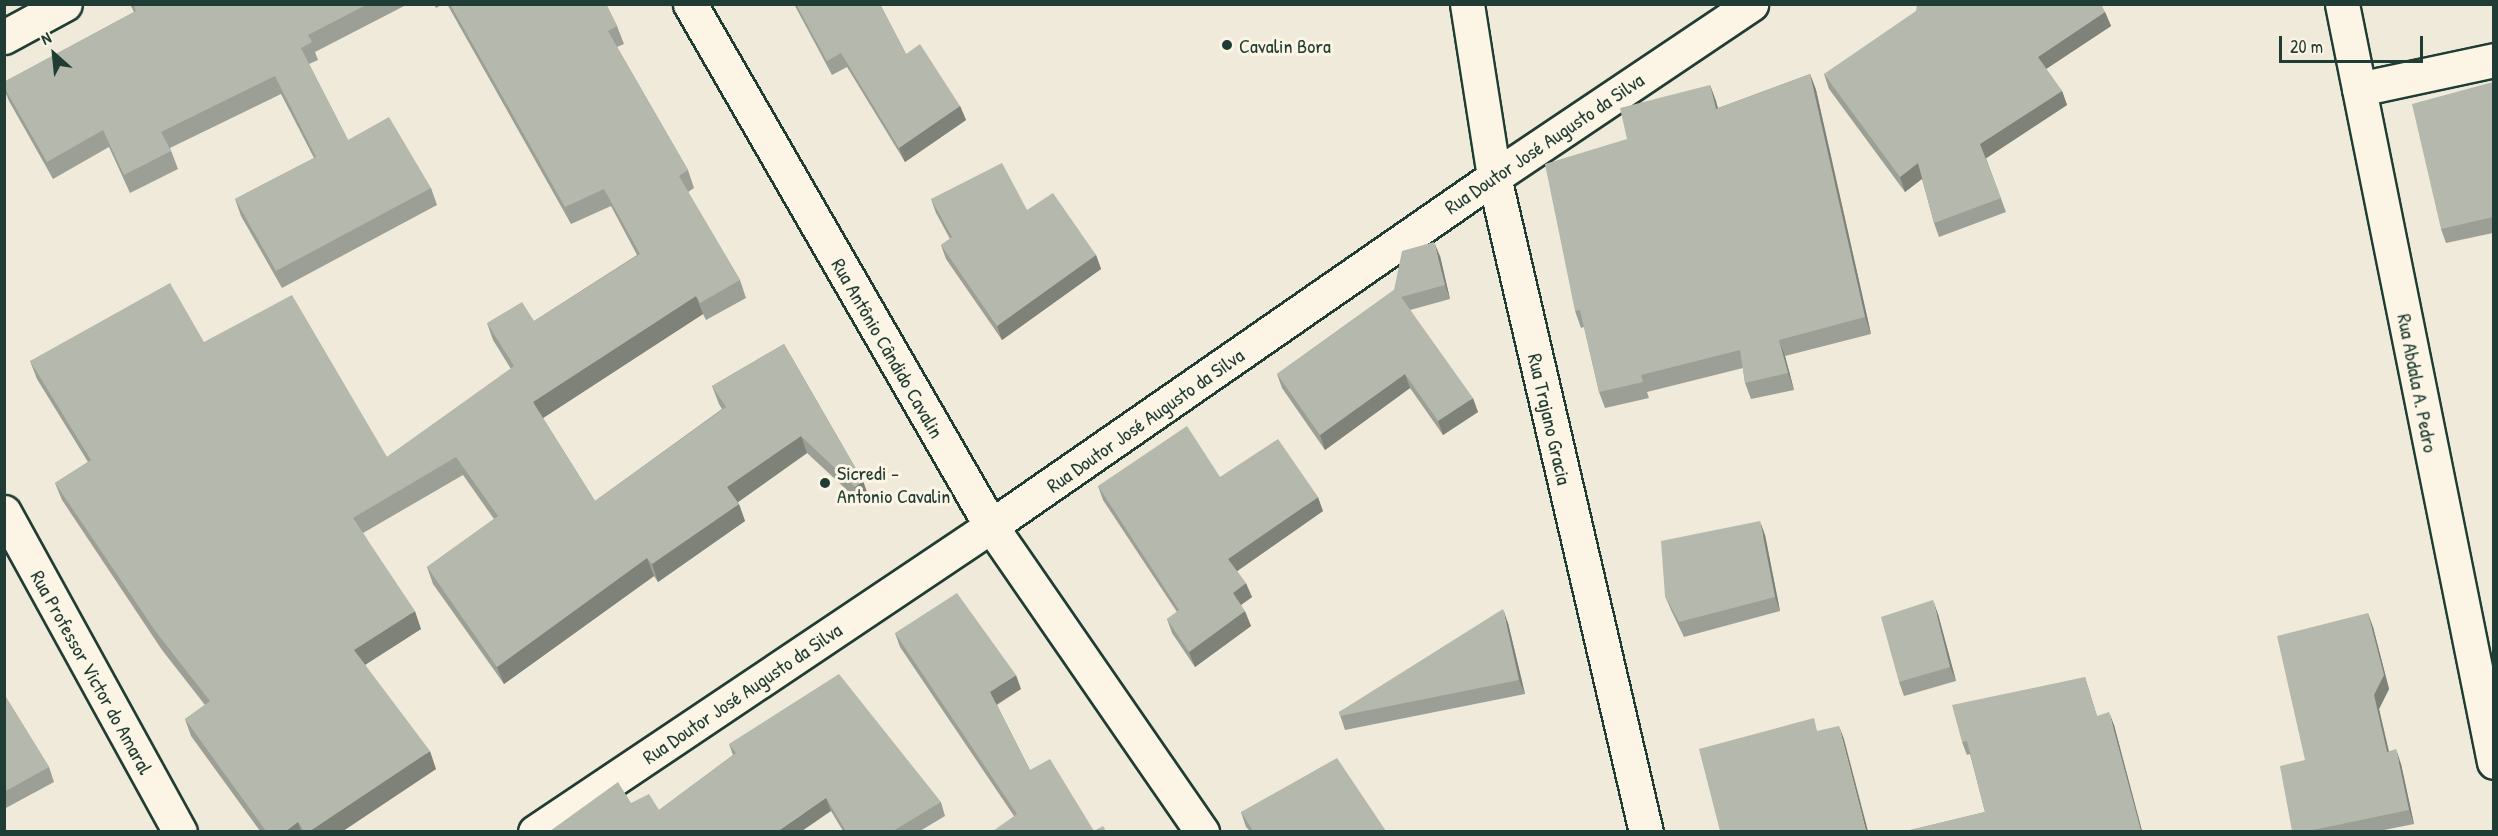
<!DOCTYPE html>
<meta charset="utf-8">
<style>
body{margin:0}
#map{position:relative;width:2498px;height:836px;overflow:hidden;background:#efeada;font-family:"Patrick Hand",sans-serif}
div>[style]{position:absolute}
.roads{filter:drop-shadow(2px 0 #1f3d34) drop-shadow(-2px 0 #1f3d34) drop-shadow(0 2px #1f3d34) drop-shadow(0 -2px #1f3d34)}
.street>*{height:33px;margin:-16.5px;padding:0 16.5px;transform-origin:16.5px;border-radius:16.5px;background:#fcf5e5}
.secondary>*{height:33px;margin:-16.5px;padding:0 16.5px;transform-origin:16.5px;border-radius:16.5px;background:#fcf5e5}
.wall>*{inset:0;background:#9c9f95}
.shaded-wall>*{inset:0;background:#7f8279}
.building>*{inset:0;background:#b5b9ad}
.dots>*{width:16px;height:16px;translate:-50% -50%;box-sizing:border-box;border:3px solid #fcf5e5;border-radius:50%}
span{translate:-50% -50%;white-space:nowrap;text-align:center;line-height:1.15;-webkit-text-stroke:6px #fcf5e5;paint-order:stroke}
.poi-label{font-size:20px;color:#1f3d34}
.left{translate:0 -50%;text-align:left}
.street-label{font-size:20px;color:#1f3d34}
.frame{position:absolute;inset:0;border:6px solid #1f3d34;pointer-events:none}
.north{position:absolute;left:24px;top:24px;width:60px;height:60px;-webkit-text-stroke:4px #fcf5e5;paint-order:stroke;rotate:333deg;font-size:16px;font-weight:700;line-height:24px;text-align:center;color:#1f3d34}
.north::after{content:'';display:block;margin:auto;width:21px;height:27px;background:#1f3d34;clip-path:polygon(50% 0,100% 100%,50% 72%,0 100%)}
.scale{position:absolute;left:2279px;top:36px;width:144px;height:27px;box-sizing:border-box;border:3px solid #1f3d34;border-top:0;padding-left:8px;font-size:18px;line-height:21px;white-space:nowrap;color:#1f3d34;-webkit-text-stroke:4px #fcf5e5;paint-order:stroke}
</style>
<div id="map">
<div class="roads">
<div class="street">
<div style="left:690px;top:4px;width:603px;rotate:60.03deg"></div>
<div style="left:991px;top:526px;width:372px;rotate:55.4deg"></div>
<div style="left:2342px;top:4px;width:773px;rotate:78.66deg"></div>
<div style="left:4px;top:37px;width:69px;rotate:-28.4deg"></div>
<div style="left:2359px;top:89px;width:138px;rotate:-12.1deg"></div>
<div style="left:4px;top:512px;width:365px;rotate:61.2deg"></div>
<div style="left:535px;top:832px;width:549px;rotate:-33.86deg"></div>
<div style="left:991px;top:526px;width:612px;rotate:-34.75deg"></div>
<div style="left:1494px;top:177px;width:310px;rotate:-33.9deg"></div>
</div>
<div class="secondary">
<div style="left:1467px;top:4px;width:175px;rotate:81.1deg"></div>
<div style="left:1494px;top:177px;width:672px;rotate:76.94deg"></div>
</div>
</div>
<div class="wall">
<div style="clip-path:polygon(130px 4px,408px 4px,315px 52px,318px 60px,309px 64px,348px 140px,431px 188px,437px 205px,282px 288px,241px 216px,235px 199px,314px 158px,281px 94px,170px 148px,178px 169px,130px 193px,109px 147px,53px 179px,9px 101px,4px 89px,4px 82px,134px 12px)"></div>
<div style="clip-path:polygon(434px 4px,443px 4px,436px 8px)"></div>
<div style="clip-path:polygon(447px 4px,606px 4px,617px 26px,624px 44px,617px 47px,688px 170px,694px 188px,688px 192px,740px 280px,746px 298px,706px 320px,703px 314px,543px 418px,595px 501px,722px 409px,719px 404px,712px 386px,784px 344px,863px 481px,869px 498px,862px 504px,807px 453px,738px 502px,745px 521px,658px 582px,654px 576px,504px 684px,433px 584px,427px 567px,494px 519px,463px 475px,363px 533px,421px 629px,365px 665px,436px 769px,343px 831px,260px 831px,191px 736px,185px 719px,205px 705px,162px 650px,62px 500px,55px 483px,88px 462px,37px 379px,30px 361px,204px 342px,387px 457px,511px 369px,493px 340px,487px 323px,534px 321px,637px 255px,611px 206px,571px 224px)"></div>
<div style="clip-path:polygon(794px 4px,880px 4px,906px 54px,960px 106px,966px 120px,905px 162px,847px 67px,832px 75px)"></div>
<div style="clip-path:polygon(2105px 12px,2111px 26px,2046px 69px,2062px 91px,2067px 105px,1986px 158px,2006px 212px,1939px 237px,1934px 223px,1922px 179px,1905px 192px,1829px 89px,1824px 74px)"></div>
<div style="clip-path:polygon(1810px 74px,1816px 90px,1871px 334px,1785px 356px,1794px 390px,1751px 399px,1745px 383px,1743px 368px,1647px 392px,1649px 398px,1605px 408px,1599px 392px,1584px 327px,1581px 328px,1575px 311px,1627px 139px,1710px 85px,1718px 108px)"></div>
<div style="clip-path:polygon(2493px 82px,2493px 233px,2446px 243px,2441px 229px)"></div>
<div style="clip-path:polygon(931px 199px,1027px 210px,1096px 255px,1101px 269px,1002px 340px,946px 259px,941px 245px,950px 239px,936px 213px)"></div>
<div style="clip-path:polygon(1440px 256px,1450px 299px,1410px 310px,1478px 412px,1443px 435px,1410px 388px,1325px 450px,1282px 388px,1277px 374px,1394px 290px)"></div>
<div style="clip-path:polygon(1220px 477px,1323px 511px,1237px 571px,1252px 597px,1241px 605px,1251px 626px,1195px 667px,1172px 633px,1167px 619px,1177px 612px,1103px 500px,1098px 486px)"></div>
<div style="clip-path:polygon(1765px 535px,1780px 611px,1684px 637px,1671px 610px,1665px 596px)"></div>
<div style="clip-path:polygon(1938px 614px,1956px 681px,1904px 696px,1899px 682px)"></div>
<div style="clip-path:polygon(1508px 623px,1525px 694px,1345px 730px,1339px 712px)"></div>
<div style="clip-path:polygon(2373px 627px,2389px 689px,2379px 709px,2389px 751px,2401px 764px,2414px 824px,2379px 831px,2292px 831px)"></div>
<div style="clip-path:polygon(895px 633px,1021px 689px,997px 705px,1030px 770px,1094px 831px,1014px 816px,900px 647px)"></div>
<div style="clip-path:polygon(2085px 677px,2097px 716px,2114px 725px,2142px 831px,1906px 831px,1985px 812px,1970px 754px,1967px 755px,1962px 742px)"></div>
<div style="clip-path:polygon(4px 694px,49px 767px,54px 782px,4px 809px)"></div>
<div style="clip-path:polygon(729px 744px,941px 802px,945px 816px,920px 831px,843px 831px,831px 811px,550px 831px,631px 803px,659px 810px,733px 755px)"></div>
<div style="clip-path:polygon(1241px 812px,1386px 831px,1250px 831px,1246px 827px)"></div>
</div>
<div class="shaded-wall">
<div style="clip-path:polygon(2105px 12px,2111px 26px,2043px 71px,2038px 57px)"></div>
<div style="clip-path:polygon(1810px 74px,1816px 90px,1871px 334px,1865px 317px)"></div>
<div style="clip-path:polygon(1710px 85px,1716px 101px,1722px 125px,1716px 109px)"></div>
<div style="clip-path:polygon(2062px 91px,2067px 105px,1985px 159px,1980px 144px)"></div>
<div style="clip-path:polygon(960px 106px,966px 120px,905px 162px,899px 148px)"></div>
<div style="clip-path:polygon(1918px 163px,1923px 178px,1905px 192px,1900px 177px)"></div>
<div style="clip-path:polygon(1434px 242px,1440px 256px,1450px 299px,1445px 285px)"></div>
<div style="clip-path:polygon(1096px 255px,1101px 269px,1002px 340px,997px 326px)"></div>
<div style="clip-path:polygon(696px 296px,703px 314px,540px 420px,533px 402px)"></div>
<div style="clip-path:polygon(1779px 340px,1785px 356px,1794px 390px,1788px 373px)"></div>
<div style="clip-path:polygon(1405px 374px,1410px 388px,1325px 450px,1320px 435px)"></div>
<div style="clip-path:polygon(1473px 398px,1478px 412px,1443px 435px,1438px 421px)"></div>
<div style="clip-path:polygon(801px 436px,807px 453px,734px 505px,727px 487px)"></div>
<div style="clip-path:polygon(863px 481px,869px 498px,862px 504px,855px 487px)"></div>
<div style="clip-path:polygon(1318px 497px,1323px 511px,1233px 574px,1228px 559px)"></div>
<div style="clip-path:polygon(739px 504px,745px 521px,658px 582px,652px 564px)"></div>
<div style="clip-path:polygon(1760px 521px,1765px 535px,1780px 611px,1775px 597px)"></div>
<div style="clip-path:polygon(647px 558px,654px 576px,504px 684px,497px 667px)"></div>
<div style="clip-path:polygon(1246px 583px,1252px 597px,1238px 607px,1233px 593px)"></div>
<div style="clip-path:polygon(1933px 600px,1938px 614px,1956px 681px,1950px 667px)"></div>
<div style="clip-path:polygon(1503px 609px,1508px 623px,1525px 694px,1519px 680px)"></div>
<div style="clip-path:polygon(415px 611px,421px 629px,360px 668px,354px 650px)"></div>
<div style="clip-path:polygon(1245px 611px,1251px 626px,1195px 667px,1189px 652px)"></div>
<div style="clip-path:polygon(2368px 613px,2373px 627px,2389px 689px,2379px 709px,2392px 766px,2387px 752px,2374px 695px)"></div>
<div style="clip-path:polygon(1016px 675px,1021px 689px,995px 705px,990px 692px)"></div>
<div style="clip-path:polygon(2109px 712px,2114px 725px,2142px 831px,2141px 831px)"></div>
<div style="clip-path:polygon(1839px 726px,1844px 739px,1868px 831px,1866px 831px)"></div>
<div style="clip-path:polygon(2396px 749px,2401px 764px,2414px 824px,2409px 810px)"></div>
<div style="clip-path:polygon(430px 751px,436px 769px,343px 831px,310px 831px)"></div>
<div style="clip-path:polygon(826px 798px,831px 811px,802px 831px,778px 831px)"></div>
<div style="clip-path:polygon(298px 822px,301px 831px,286px 831px)"></div>
</div>
<div class="building">
<div style="clip-path:polygon(133px 4px,368px 4px,308px 35px,312px 42px,301px 48px,348px 140px,389px 117px,431px 188px,276px 271px,235px 199px,316px 157px,275px 76px,161px 132px,171px 151px,124px 175px,103px 130px,47px 162px,4px 87px,4px 82px,136px 11px)"></div>
<div style="clip-path:polygon(450px 4px,606px 4px,617px 26px,608px 31px,688px 170px,679px 176px,740px 280px,700px 303px,696px 296px,533px 402px,595px 501px,726px 407px,712px 386px,784px 344px,863px 481px,855px 487px,801px 436px,727px 487px,739px 504px,652px 564px,647px 558px,497px 667px,427px 567px,498px 516px,456px 457px,353px 518px,415px 611px,354px 650px,430px 751px,310px 831px,304px 831px,298px 822px,286px 831px,266px 831px,185px 719px,210px 701px,156px 632px,55px 483px,91px 460px,30px 361px,170px 283px,204px 342px,292px 295px,387px 457px,514px 366px,487px 323px,522px 302px,534px 321px,640px 254px,604px 189px,565px 207px)"></div>
<div style="clip-path:polygon(796px 4px,880px 4px,906px 54px,920px 44px,960px 106px,899px 148px,841px 53px,827px 61px)"></div>
<div style="clip-path:polygon(1917px 4px,2101px 4px,2105px 12px,2038px 57px,2062px 91px,1980px 144px,2001px 198px,1934px 223px,1918px 163px,1900px 177px,1824px 74px,1916px 11px)"></div>
<div style="clip-path:polygon(1810px 74px,1865px 317px,1779px 340px,1788px 373px,1745px 383px,1740px 350px,1641px 375px,1643px 382px,1599px 392px,1580px 310px,1575px 311px,1545px 164px,1627px 139px,1620px 108px,1710px 85px,1716px 109px)"></div>
<div style="clip-path:polygon(2493px 82px,2493px 217px,2441px 229px,2412px 104px)"></div>
<div style="clip-path:polygon(1002px 163px,1027px 210px,1053px 193px,1096px 255px,997px 326px,941px 245px,952px 237px,931px 199px)"></div>
<div style="clip-path:polygon(1434px 242px,1445px 285px,1401px 297px,1473px 398px,1438px 421px,1405px 374px,1320px 435px,1277px 374px,1394px 290px,1402px 251px)"></div>
<div style="clip-path:polygon(1187px 426px,1220px 477px,1278px 439px,1318px 497px,1228px 559px,1246px 583px,1233px 593px,1245px 611px,1189px 652px,1167px 619px,1179px 610px,1098px 486px)"></div>
<div style="clip-path:polygon(1760px 521px,1775px 597px,1679px 622px,1665px 596px,1661px 541px)"></div>
<div style="clip-path:polygon(957px 593px,1016px 675px,990px 692px,1030px 770px,1050px 759px,1094px 831px,993px 831px,1017px 814px,895px 633px)"></div>
<div style="clip-path:polygon(1933px 600px,1950px 667px,1899px 682px,1881px 617px)"></div>
<div style="clip-path:polygon(1503px 609px,1519px 680px,1340px 716px,1339px 712px)"></div>
<div style="clip-path:polygon(2368px 613px,2384px 675px,2374px 695px,2387px 752px,2396px 749px,2409px 810px,2308px 831px,2292px 831px,2280px 766px,2305px 760px,2277px 636px)"></div>
<div style="clip-path:polygon(839px 674px,941px 802px,893px 831px,846px 831px,826px 798px,778px 831px,550px 831px,618px 782px,631px 803px,649px 794px,659px 810px,736px 753px,729px 744px)"></div>
<div style="clip-path:polygon(2085px 677px,2097px 716px,2109px 712px,2141px 831px,1906px 831px,1985px 812px,1967px 741px,1962px 742px,1952px 705px)"></div>
<div style="clip-path:polygon(4px 694px,49px 767px,4px 792px)"></div>
<div style="clip-path:polygon(1814px 718px,1817px 731px,1839px 726px,1866px 831px,1720px 831px,1699px 749px)"></div>
<div style="clip-path:polygon(1337px 758px,1386px 831px,1253px 831px,1241px 812px)"></div>
<div style="clip-path:polygon(1103px 826px,1106px 831px,1094px 831px)"></div>
</div>
<div class="dots">
<div style="left:1227px;top:45px;background:#1f3d34"></div>
<div style="left:825px;top:483px;background:#1f3d34"></div>
</div>
<div class="poi-label">
<span class="left" style="left:1239px;top:45px">Cavalin Bora</span>
<span class="left" style="left:837px;top:484px">Sicredi -<br>Antonio Cavalin</span>
</div>
<div class="street-label">
<span style="left:1544px;top:143px;rotate:-34deg">Rua Doutor José Augusto da Silva</span>
<span style="left:888px;top:348px;rotate:60deg">Rua Antônio Cândido Cavalin</span>
<span style="left:2418px;top:383px;rotate:79deg">Rua Abdala A. Pedro</span>
<span style="left:1550px;top:419px;rotate:77deg">Rua Trajano Gracia</span>
<span style="left:1145px;top:420px;rotate:-35deg">Rua Doutor José Augusto da Silva</span>
<span style="left:92px;top:672px;rotate:61deg">Rua Professor Victor do Amaral</span>
<span style="left:742px;top:693px;rotate:-34deg">Rua Doutor José Augusto da Silva</span>
</div>
<div class="frame"></div>
<div class="north">N</div>
<div class="scale">20 m</div>
</div>
